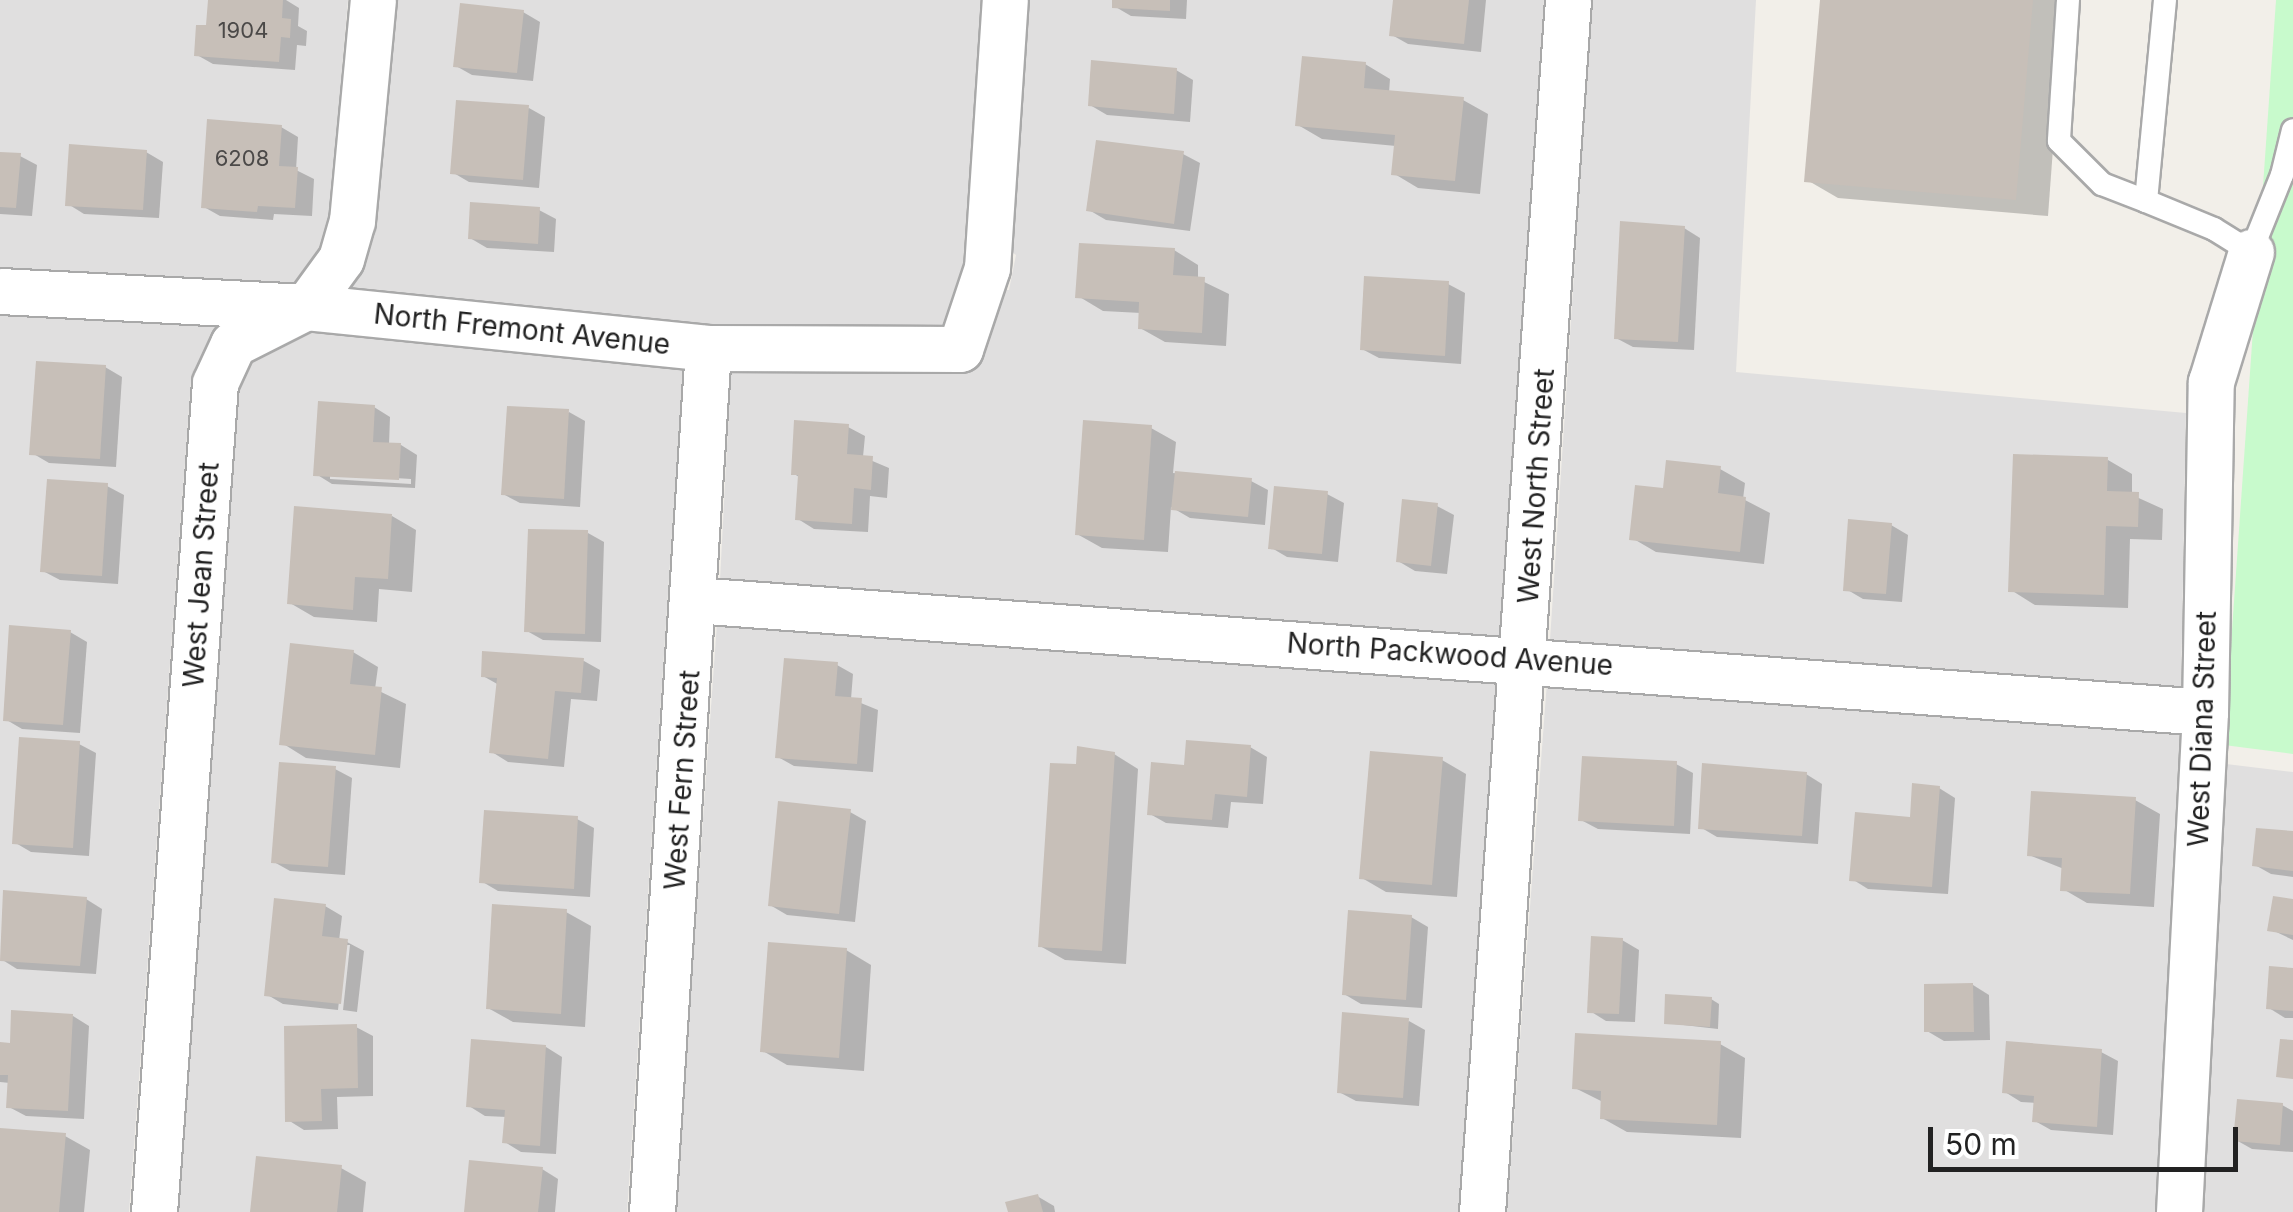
<!DOCTYPE html>
<style>
body{margin:0}
#map{position:relative;width:2293px;height:1212px;overflow:hidden;background:#f2efe9;font-family:Inter,sans-serif}
div>[style]{position:absolute}
.residential>*{inset:0;background:#e0dfdf}
.park>*{inset:0;background:#c8facc}
.shadow>*{inset:0;background:#0003}
.building>*{inset:0;background:#c7bfb8}
.roads{filter:drop-shadow(2px 0 #a9a9a9) drop-shadow(-2px 0 #a9a9a9) drop-shadow(0 2px #a9a9a9) drop-shadow(0 -2px #a9a9a9)}
.lane>*{height:22px;margin:-11px;padding:0 11px;transform-origin:11px;border-radius:11px;background:#fff}
.street>*{height:45px;margin:-22.5px;padding:0 22.5px;transform-origin:22.5px;border-radius:22.5px;background:#fff}
span{translate:-50% -50%;white-space:nowrap;text-align:center;line-height:1.15;-webkit-text-stroke:10px #fff;paint-order:stroke}
.number-label{font-size:22px;color:#4b4948}
.number-label span{-webkit-text-stroke-width:0}
.street-label{font-size:28px;color:#222}
.scale{position:absolute;left:1928px;top:1127px;width:310px;height:45px;box-sizing:border-box;border:5px solid #222;border-top:0;padding-left:12px;font-size:30px;line-height:35px;white-space:nowrap;color:#222;-webkit-text-stroke:8px #fff;paint-order:stroke}
</style>
<div id="map">
<div class="residential">
<div style="clip-path:polygon(0 0,348px 0,329px 217px,319px 250px,293px 285px,0 270px)"></div>
<div style="clip-path:polygon(397px 0,981px 0,963px 264px,942px 328px,709px 326px,347px 290px,364px 264px,376px 223px)"></div>
<div style="clip-path:polygon(1029px 0,1544px 0,1502px 636px,720px 580px,731px 369px,960px 370px,983px 355px,1005px 290px,1009px 290px,1016px 255px,1012px 252px)"></div>
<div style="clip-path:polygon(1592px 0,1756px 0,1736px 372px,2186px 413px,2181px 689px,1550px 640px)"></div>
<div style="clip-path:polygon(0 313px,223px 324px,211px 336px,191px 382px,129px 1212px,0 1212px)"></div>
<div style="clip-path:polygon(311px 329px,683px 367px,627px 1212px,177px 1212px,239px 389px,252px 359px)"></div>
<div style="clip-path:polygon(717px 623px,1499px 679px,1459px 1212px,675px 1212px)"></div>
<div style="clip-path:polygon(1547px 682px,2180px 732px,2155px 1212px,1507px 1212px)"></div>
<div style="clip-path:polygon(2226px 764px,2293px 772px,2293px 1212px,2203px 1212px)"></div>
</div>
<div class="park">
<div style="clip-path:polygon(2276px 0,2293px 0,2293px 754px,2224px 745px)"></div>
</div>
<div class="shadow">
<div style="clip-path:polygon(210px 0,286px 0,299px 8px,298px 26px,307px 31px,306px 46px,297px 45px,295px 70px,213px 64px,197px 55px,208px 28px)"></div>
<div style="clip-path:polygon(1115px 0,1187px 0,1186px 19px,1131px 16px,1114px 6px)"></div>
<div style="clip-path:polygon(1396px 0,1486px 0,1481px 52px,1408px 44px,1392px 35px)"></div>
<div style="clip-path:polygon(1823px 0,2064px 0,2048px 216px,1838px 198px,1807px 180px)"></div>
<div style="clip-path:polygon(523px 12px,540px 22px,533px 81px,472px 75px,456px 66px)"></div>
<div style="clip-path:polygon(1365px 64px,1390px 79px,1389px 93px,1463px 100px,1488px 114px,1480px 194px,1418px 188px,1393px 173px,1396px 146px,1322px 139px,1298px 125px)"></div>
<div style="clip-path:polygon(1176px 70px,1193px 80px,1190px 122px,1107px 115px,1090px 105px)"></div>
<div style="clip-path:polygon(529px 108px,545px 117px,539px 188px,469px 182px,452px 172px)"></div>
<div style="clip-path:polygon(281px 127px,298px 137px,296px 170px,314px 179px,312px 216px,274px 214px,273px 220px,220px 216px,204px 207px)"></div>
<div style="clip-path:polygon(146px 152px,163px 162px,159px 218px,84px 214px,68px 204px)"></div>
<div style="clip-path:polygon(0 154px,20px 156px,37px 165px,32px 216px,0 214px)"></div>
<div style="clip-path:polygon(1183px 154px,1200px 163px,1190px 231px,1106px 220px,1089px 210px)"></div>
<div style="clip-path:polygon(539px 210px,556px 219px,554px 252px,487px 248px,470px 238px)"></div>
<div style="clip-path:polygon(1684px 228px,1700px 238px,1694px 350px,1633px 347px,1616px 338px)"></div>
<div style="clip-path:polygon(1174px 250px,1198px 265px,1198px 279px,1229px 294px,1226px 346px,1165px 342px,1140px 328px,1141px 313px,1103px 311px,1078px 296px)"></div>
<div style="clip-path:polygon(1448px 284px,1465px 293px,1461px 364px,1379px 358px,1362px 349px)"></div>
<div style="clip-path:polygon(105px 367px,122px 377px,116px 467px,49px 463px,32px 453px)"></div>
<div style="clip-path:polygon(evenodd,374px 407px,390px 417px,389px 445px,401px 445px,417px 455px,415px 488px,332px 484px,316px 474px,374px 407px,330px 474px,411px 479px,411px 484px,330px 479px,330px 474px)"></div>
<div style="clip-path:polygon(569px 412px,585px 421px,580px 507px,520px 503px,503px 494px)"></div>
<div style="clip-path:polygon(848px 427px,865px 436px,863px 457px,889px 468px,887px 498px,870px 496px,868px 532px,814px 529px,798px 519px,801px 478px,794px 474px)"></div>
<div style="clip-path:polygon(1151px 428px,1176px 442px,1173px 473px,1251px 481px,1268px 490px,1265px 525px,1190px 518px,1171px 507px,1168px 552px,1102px 548px,1077px 534px)"></div>
<div style="clip-path:polygon(2108px 460px,2132px 474px,2132px 495px,2163px 509px,2162px 540px,2130px 539px,2128px 608px,2035px 605px,2011px 590px)"></div>
<div style="clip-path:polygon(1720px 469px,1745px 483px,1743px 499px,1770px 513px,1764px 564px,1656px 552px,1632px 538px,1665px 490px)"></div>
<div style="clip-path:polygon(107px 486px,124px 495px,118px 584px,60px 580px,43px 571px)"></div>
<div style="clip-path:polygon(1327px 494px,1344px 503px,1338px 562px,1287px 557px,1270px 547px)"></div>
<div style="clip-path:polygon(1437px 506px,1454px 515px,1447px 574px,1415px 571px,1398px 561px)"></div>
<div style="clip-path:polygon(392px 516px,416px 530px,412px 592px,379px 589px,377px 622px,314px 617px,290px 603px)"></div>
<div style="clip-path:polygon(1891px 525px,1908px 535px,1902px 602px,1863px 599px,1846px 589px)"></div>
<div style="clip-path:polygon(588px 533px,604px 542px,601px 642px,543px 640px,527px 631px)"></div>
<div style="clip-path:polygon(70px 632px,87px 642px,80px 733px,22px 729px,5px 719px)"></div>
<div style="clip-path:polygon(353px 652px,378px 667px,375px 689px,406px 704px,400px 768px,306px 758px,282px 743px)"></div>
<div style="clip-path:polygon(584px 661px,600px 670px,597px 701px,571px 699px,564px 767px,508px 762px,492px 752px,499px 685px,483px 676px)"></div>
<div style="clip-path:polygon(837px 665px,853px 674px,851px 699px,878px 710px,873px 772px,794px 766px,778px 757px)"></div>
<div style="clip-path:polygon(79px 744px,96px 753px,89px 856px,31px 852px,14px 842px)"></div>
<div style="clip-path:polygon(1250px 747px,1267px 757px,1263px 804px,1231px 802px,1228px 828px,1166px 823px,1150px 814px,1187px 768px)"></div>
<div style="clip-path:polygon(1114px 754px,1138px 769px,1126px 964px,1065px 960px,1040px 946px,1078px 767px)"></div>
<div style="clip-path:polygon(1442px 760px,1466px 774px,1457px 897px,1386px 892px,1362px 878px)"></div>
<div style="clip-path:polygon(1676px 764px,1693px 773px,1690px 834px,1598px 829px,1581px 820px)"></div>
<div style="clip-path:polygon(335px 769px,352px 778px,345px 875px,290px 871px,274px 862px)"></div>
<div style="clip-path:polygon(1806px 774px,1822px 784px,1818px 844px,1717px 837px,1700px 827px)"></div>
<div style="clip-path:polygon(1939px 788px,1955px 798px,1948px 894px,1868px 889px,1852px 879px)"></div>
<div style="clip-path:polygon(2135px 800px,2160px 814px,2154px 907px,2087px 903px,2063px 889px,2064px 869px,2029px 855px)"></div>
<div style="clip-path:polygon(850px 812px,866px 821px,855px 922px,787px 915px,770px 905px)"></div>
<div style="clip-path:polygon(577px 819px,594px 828px,590px 897px,498px 891px,481px 881px)"></div>
<div style="clip-path:polygon(2293px 834px,2293px 877px,2271px 874px,2255px 865px)"></div>
<div style="clip-path:polygon(86px 899px,102px 909px,96px 974px,17px 969px,1px 959px)"></div>
<div style="clip-path:polygon(2293px 901px,2293px 940px,2270px 929px)"></div>
<div style="clip-path:polygon(325px 906px,342px 916px,339px 941px,347px 942px,364px 951px,357px 1012px,343px 1010px,350px 945px,345px 945px,338px 1010px,283px 1004px,266px 994px)"></div>
<div style="clip-path:polygon(566px 912px,591px 926px,585px 1027px,513px 1022px,488px 1008px)"></div>
<div style="clip-path:polygon(1411px 917px,1428px 927px,1422px 1008px,1361px 1004px,1344px 994px)"></div>
<div style="clip-path:polygon(1622px 940px,1639px 950px,1635px 1022px,1606px 1021px,1590px 1011px)"></div>
<div style="clip-path:polygon(846px 950px,871px 965px,864px 1071px,787px 1065px,763px 1051px)"></div>
<div style="clip-path:polygon(2293px 970px,2293px 1018px,2285px 1018px,2269px 1008px)"></div>
<div style="clip-path:polygon(1973px 985px,1989px 995px,1990px 1040px,1944px 1041px,1927px 1031px)"></div>
<div style="clip-path:polygon(1711px 999px,1719px 1004px,1718px 1029px,1666px 1023px)"></div>
<div style="clip-path:polygon(73px 1016px,89px 1026px,84px 1119px,26px 1116px,9px 1107px,10px 1083px,0 1082px,0 1045px,13px 1045px)"></div>
<div style="clip-path:polygon(1409px 1021px,1425px 1030px,1419px 1106px,1356px 1101px,1339px 1092px)"></div>
<div style="clip-path:polygon(356px 1027px,373px 1036px,373px 1096px,337px 1097px,338px 1129px,304px 1130px,288px 1120px)"></div>
<div style="clip-path:polygon(1720px 1044px,1745px 1058px,1741px 1138px,1627px 1132px,1602px 1118px,1603px 1102px,1575px 1088px)"></div>
<div style="clip-path:polygon(546px 1047px,562px 1057px,556px 1154px,521px 1152px,505px 1142px,507px 1117px,485px 1116px,469px 1106px)"></div>
<div style="clip-path:polygon(2101px 1052px,2118px 1061px,2113px 1135px,2051px 1130px,2035px 1121px,2036px 1103px,2021px 1102px,2005px 1092px)"></div>
<div style="clip-path:polygon(2282px 1105px,2293px 1111px,2293px 1152px,2252px 1149px,2236px 1140px)"></div>
<div style="clip-path:polygon(0 1131px,65px 1136px,90px 1150px,84px 1212px,0 1212px)"></div>
<div style="clip-path:polygon(341px 1168px,366px 1182px,363px 1212px,253px 1212px)"></div>
<div style="clip-path:polygon(542px 1169px,558px 1179px,555px 1212px,467px 1212px)"></div>
<div style="clip-path:polygon(1037px 1196px,1054px 1206px,1055px 1212px,1011px 1212px)"></div>
</div>
<div class="building">
<div style="clip-path:polygon(208px 0,283px 0,282px 18px,291px 19px,290px 38px,281px 37px,279px 62px,194px 56px,196px 25px,206px 25px)"></div>
<div style="clip-path:polygon(1112px 0,1170px 0,1170px 11px,1112px 8px)"></div>
<div style="clip-path:polygon(1393px 0,1469px 0,1464px 44px,1389px 36px)"></div>
<div style="clip-path:polygon(1820px 0,2033px 0,2016px 200px,1804px 182px)"></div>
<div style="clip-path:polygon(460px 3px,524px 10px,517px 73px,453px 67px)"></div>
<div style="clip-path:polygon(1302px 56px,1366px 62px,1364px 88px,1464px 97px,1455px 181px,1391px 175px,1395px 135px,1295px 126px)"></div>
<div style="clip-path:polygon(1091px 60px,1177px 68px,1174px 114px,1088px 106px)"></div>
<div style="clip-path:polygon(456px 100px,529px 105px,523px 180px,450px 174px)"></div>
<div style="clip-path:polygon(207px 119px,282px 125px,279px 166px,298px 167px,295px 208px,258px 206px,257px 212px,201px 208px)"></div>
<div style="clip-path:polygon(1096px 140px,1184px 151px,1174px 224px,1086px 211px)"></div>
<div style="clip-path:polygon(69px 144px,147px 150px,143px 210px,65px 206px)"></div>
<div style="clip-path:polygon(0 152px,21px 153px,16px 208px,0 207px)"></div>
<div style="clip-path:polygon(470px 202px,540px 207px,538px 244px,468px 239px)"></div>
<div style="clip-path:polygon(1620px 221px,1685px 226px,1678px 342px,1614px 339px)"></div>
<div style="clip-path:polygon(1079px 243px,1175px 248px,1173px 275px,1205px 277px,1202px 333px,1138px 329px,1139px 302px,1075px 298px)"></div>
<div style="clip-path:polygon(1364px 276px,1449px 281px,1445px 356px,1360px 350px)"></div>
<div style="clip-path:polygon(36px 361px,106px 365px,100px 459px,29px 455px)"></div>
<div style="clip-path:polygon(318px 401px,375px 405px,373px 442px,401px 443px,399px 480px,313px 476px)"></div>
<div style="clip-path:polygon(507px 406px,569px 409px,564px 499px,501px 495px)"></div>
<div style="clip-path:polygon(794px 420px,849px 424px,847px 454px,873px 456px,871px 490px,854px 488px,852px 524px,795px 520px,798px 475px,791px 475px)"></div>
<div style="clip-path:polygon(1083px 420px,1152px 425px,1144px 540px,1075px 535px)"></div>
<div style="clip-path:polygon(2013px 454px,2108px 457px,2107px 491px,2139px 492px,2138px 527px,2106px 526px,2104px 595px,2008px 592px)"></div>
<div style="clip-path:polygon(1666px 460px,1721px 466px,1718px 493px,1746px 497px,1740px 552px,1629px 540px,1635px 485px,1663px 488px)"></div>
<div style="clip-path:polygon(1175px 471px,1252px 478px,1248px 517px,1171px 510px)"></div>
<div style="clip-path:polygon(47px 479px,108px 483px,102px 576px,40px 572px)"></div>
<div style="clip-path:polygon(1274px 486px,1328px 491px,1322px 554px,1268px 549px)"></div>
<div style="clip-path:polygon(1402px 499px,1438px 503px,1431px 566px,1396px 562px)"></div>
<div style="clip-path:polygon(294px 506px,392px 514px,388px 579px,355px 577px,353px 610px,287px 604px)"></div>
<div style="clip-path:polygon(1848px 519px,1892px 523px,1886px 594px,1843px 591px)"></div>
<div style="clip-path:polygon(528px 529px,588px 530px,585px 634px,524px 632px)"></div>
<div style="clip-path:polygon(9px 625px,71px 630px,63px 725px,3px 721px)"></div>
<div style="clip-path:polygon(290px 643px,354px 650px,350px 684px,382px 687px,375px 755px,279px 745px)"></div>
<div style="clip-path:polygon(482px 651px,584px 658px,581px 693px,555px 691px,548px 759px,489px 753px,497px 678px,481px 677px)"></div>
<div style="clip-path:polygon(784px 658px,838px 662px,835px 696px,862px 698px,857px 764px,775px 758px)"></div>
<div style="clip-path:polygon(19px 737px,80px 741px,73px 848px,12px 844px)"></div>
<div style="clip-path:polygon(1186px 740px,1251px 745px,1247px 797px,1215px 794px,1212px 820px,1147px 815px,1151px 762px,1184px 765px)"></div>
<div style="clip-path:polygon(1077px 746px,1115px 752px,1102px 951px,1038px 947px,1050px 763px,1076px 764px)"></div>
<div style="clip-path:polygon(1370px 751px,1443px 757px,1432px 885px,1359px 879px)"></div>
<div style="clip-path:polygon(1582px 756px,1677px 761px,1674px 826px,1578px 821px)"></div>
<div style="clip-path:polygon(279px 762px,336px 766px,328px 867px,271px 863px)"></div>
<div style="clip-path:polygon(1702px 763px,1807px 772px,1802px 836px,1698px 829px)"></div>
<div style="clip-path:polygon(1912px 783px,1940px 786px,1932px 887px,1849px 881px,1855px 812px,1910px 817px)"></div>
<div style="clip-path:polygon(2031px 791px,2136px 797px,2130px 894px,2060px 891px,2062px 858px,2027px 856px)"></div>
<div style="clip-path:polygon(778px 801px,851px 809px,839px 914px,768px 906px)"></div>
<div style="clip-path:polygon(484px 810px,578px 816px,574px 889px,479px 883px)"></div>
<div style="clip-path:polygon(2256px 828px,2293px 831px,2293px 871px,2252px 866px)"></div>
<div style="clip-path:polygon(3px 890px,87px 897px,80px 966px,0 961px)"></div>
<div style="clip-path:polygon(2273px 896px,2293px 899px,2293px 935px,2267px 931px)"></div>
<div style="clip-path:polygon(274px 898px,326px 904px,322px 936px,348px 939px,341px 1004px,264px 996px)"></div>
<div style="clip-path:polygon(492px 904px,567px 909px,561px 1014px,486px 1009px)"></div>
<div style="clip-path:polygon(1348px 910px,1412px 915px,1406px 1000px,1342px 995px)"></div>
<div style="clip-path:polygon(1591px 936px,1623px 938px,1619px 1014px,1587px 1013px)"></div>
<div style="clip-path:polygon(768px 942px,847px 948px,839px 1058px,760px 1052px)"></div>
<div style="clip-path:polygon(2269px 966px,2293px 968px,2293px 1011px,2266px 1009px)"></div>
<div style="clip-path:polygon(1973px 983px,1974px 1032px,1924px 1032px,1924px 984px)"></div>
<div style="clip-path:polygon(1665px 994px,1712px 997px,1710px 1027px,1664px 1024px)"></div>
<div style="clip-path:polygon(11px 1010px,73px 1014px,68px 1111px,6px 1108px,8px 1075px,0 1075px,0 1042px,10px 1043px)"></div>
<div style="clip-path:polygon(1342px 1012px,1409px 1018px,1403px 1098px,1337px 1093px)"></div>
<div style="clip-path:polygon(357px 1024px,358px 1088px,321px 1089px,322px 1121px,285px 1122px,284px 1026px)"></div>
<div style="clip-path:polygon(1575px 1033px,1721px 1041px,1717px 1125px,1600px 1119px,1601px 1091px,1572px 1089px)"></div>
<div style="clip-path:polygon(471px 1039px,546px 1045px,540px 1146px,502px 1143px,505px 1110px,466px 1107px)"></div>
<div style="clip-path:polygon(2280px 1039px,2293px 1040px,2293px 1079px,2276px 1077px)"></div>
<div style="clip-path:polygon(2006px 1041px,2102px 1049px,2097px 1127px,2032px 1122px,2034px 1096px,2002px 1093px)"></div>
<div style="clip-path:polygon(2237px 1099px,2283px 1103px,2280px 1145px,2233px 1141px)"></div>
<div style="clip-path:polygon(0 1128px,66px 1133px,59px 1212px,0 1212px)"></div>
<div style="clip-path:polygon(256px 1156px,342px 1165px,337px 1212px,250px 1212px)"></div>
<div style="clip-path:polygon(469px 1160px,543px 1167px,538px 1212px,464px 1212px)"></div>
<div style="clip-path:polygon(1038px 1194px,1043px 1212px,1008px 1212px,1005px 1202px)"></div>
</div>
<div class="roads">
<div class="lane">
<div style="left:2068px;top:0;width:141px;rotate:93.7deg"></div>
<div style="left:2059px;top:141px;width:61px;rotate:45deg"></div>
<div style="left:2102px;top:184px;width:47px;rotate:21.1deg"></div>
<div style="left:2165px;top:0;width:202px;rotate:95.4deg"></div>
<div style="left:2146px;top:201px;width:74px;rotate:22.4deg"></div>
<div style="left:2214px;top:229px;width:44px;rotate:31.9deg"></div>
<div style="left:2251px;top:252px;width:83px;rotate:-68.1deg"></div>
<div style="left:2282px;top:175px;width:46px;rotate:-76.3deg"></div>
</div>
<div class="street">
<div style="left:0;top:291px;width:306px;rotate:3deg"></div>
<div style="left:306px;top:307px;width:404px;rotate:5.8deg"></div>
<div style="left:708px;top:348px;width:252px;rotate:0.2deg"></div>
<div style="left:960px;top:349px;width:85px;rotate:-71.6deg"></div>
<div style="left:987px;top:268px;width:269px;rotate:-86.2deg"></div>
<div style="left:694px;top:600px;width:1515px;rotate:4.24deg"></div>
<div style="left:154px;top:1212px;width:831px;rotate:-85.79deg"></div>
<div style="left:215px;top:383px;width:43px;rotate:-65.2deg"></div>
<div style="left:233px;top:344px;width:82px;rotate:-26.9deg"></div>
<div style="left:306px;top:307px;width:59px;rotate:-53.9deg"></div>
<div style="left:341px;top:259px;width:40px;rotate:-74deg"></div>
<div style="left:352px;top:221px;width:222px;rotate:-84.6deg"></div>
<div style="left:652px;top:1212px;width:866px;rotate:-86.29deg"></div>
<div style="left:1482px;top:1212px;width:1215px;rotate:-85.94deg"></div>
<div style="left:2179px;top:1212px;width:501px;rotate:-87.02deg"></div>
<div style="left:2205px;top:712px;width:330px;rotate:-89deg"></div>
<div style="left:2211px;top:382px;width:136px;rotate:-72.9deg"></div>
</div>
</div>
<div class="number-label">
<span style="left:243px;top:31px">1904</span>
<span style="left:242px;top:159px">6208</span>
</div>
<div class="street-label">
<span style="left:522px;top:329px;rotate:6deg">North Fremont Avenue</span>
<span style="left:1536px;top:486px;rotate:-86deg">West North Street</span>
<span style="left:201px;top:575px;rotate:-86deg">West Jean Street</span>
<span style="left:1450px;top:654px;rotate:4deg">North Packwood Avenue</span>
<span style="left:2202px;top:729px;rotate:-88deg">West Diana Street</span>
<span style="left:682px;top:780px;rotate:-86deg">West Fern Street</span>
</div>
<div class="scale">50 m</div>
</div>
